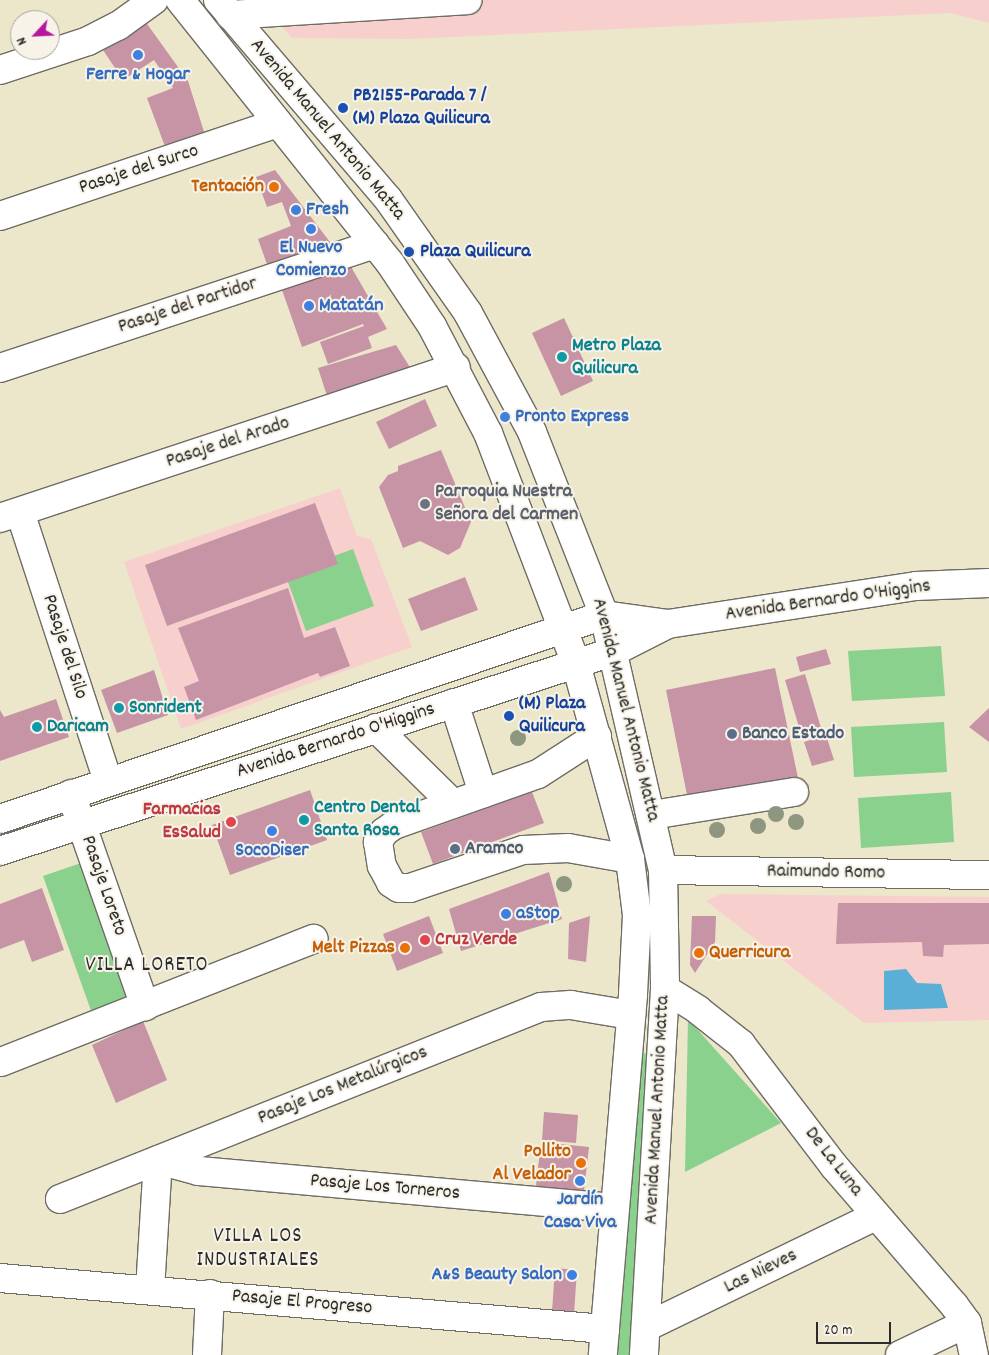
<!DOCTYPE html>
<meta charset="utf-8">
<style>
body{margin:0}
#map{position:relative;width:989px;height:1355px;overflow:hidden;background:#ece6ca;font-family:Dekko,sans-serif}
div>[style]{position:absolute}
.built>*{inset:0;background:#f7d0ce}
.green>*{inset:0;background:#89d18c}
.water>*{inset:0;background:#59afd6}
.building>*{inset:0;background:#c794a6}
.roads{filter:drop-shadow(1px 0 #6f6c63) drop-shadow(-1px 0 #6f6c63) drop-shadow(0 1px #6f6c63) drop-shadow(0 -1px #6f6c63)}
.minor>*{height:28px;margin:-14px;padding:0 14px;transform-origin:14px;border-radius:14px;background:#fff}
.major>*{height:28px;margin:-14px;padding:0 14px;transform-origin:14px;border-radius:14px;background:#fff}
.trees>*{width:16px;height:16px;margin:-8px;border-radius:50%;background:#8e9680}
.dots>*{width:14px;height:14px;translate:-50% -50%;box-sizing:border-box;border:2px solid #f7f3e8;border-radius:50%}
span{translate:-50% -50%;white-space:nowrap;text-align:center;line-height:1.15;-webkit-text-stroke:4px #f7f3e8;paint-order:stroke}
.shop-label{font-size:20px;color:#366cbe;font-weight:700}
.left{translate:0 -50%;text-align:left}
.right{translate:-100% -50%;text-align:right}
.transit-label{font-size:20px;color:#164399;font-weight:700}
.street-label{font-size:20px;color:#2b2b2b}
.food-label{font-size:20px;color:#c56008;font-weight:700}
.culture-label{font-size:20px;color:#0d838f;font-weight:700}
.worship-label{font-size:20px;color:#5b616d;font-weight:700}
.service-label{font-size:20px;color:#4e5e75;font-weight:700}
.health-label{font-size:20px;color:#be3a42;font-weight:700}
.neighbourhood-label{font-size:21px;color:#2b2b2b;letter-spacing:1px}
.north{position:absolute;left:10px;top:10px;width:50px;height:50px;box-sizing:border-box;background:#f7f3e8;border:1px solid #a5a39c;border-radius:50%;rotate:245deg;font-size:14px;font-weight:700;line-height:20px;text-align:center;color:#2b2b2b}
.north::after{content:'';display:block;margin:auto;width:18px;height:22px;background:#b5179e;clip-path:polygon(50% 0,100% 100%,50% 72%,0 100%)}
.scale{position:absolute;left:816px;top:1322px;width:75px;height:22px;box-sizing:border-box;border:2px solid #2b2b2b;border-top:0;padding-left:6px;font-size:15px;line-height:18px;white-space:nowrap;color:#2b2b2b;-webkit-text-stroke:4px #f7f3e8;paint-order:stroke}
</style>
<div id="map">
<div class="built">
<div style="clip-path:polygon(259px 0,989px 0,989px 23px,950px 13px,409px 39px,292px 38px)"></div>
<div style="clip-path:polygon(340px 488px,357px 536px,371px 539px,412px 647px,181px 729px,124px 562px)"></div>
<div style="clip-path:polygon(721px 894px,989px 897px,989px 1020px,864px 1023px,706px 901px)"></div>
</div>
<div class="green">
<div style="clip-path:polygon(353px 549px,374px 606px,306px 631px,285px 574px)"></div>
<div style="clip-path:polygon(941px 646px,945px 696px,852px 701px,848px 651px)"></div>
<div style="clip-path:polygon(944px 722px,947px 772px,854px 777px,851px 727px)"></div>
<div style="clip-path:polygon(951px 792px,954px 842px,861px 848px,858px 798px)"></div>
<div style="clip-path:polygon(87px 861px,138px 1003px,94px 1019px,43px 876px)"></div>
<div style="clip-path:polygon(688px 1019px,781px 1123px,685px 1172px)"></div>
<div style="clip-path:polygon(656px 1051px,644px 1157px,629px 1355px,609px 1355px,632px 1056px)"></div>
</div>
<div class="water">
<div style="clip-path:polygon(906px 969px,917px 983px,941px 984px,948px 1008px,884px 1010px,884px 971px)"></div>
</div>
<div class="building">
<div style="clip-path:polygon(145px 21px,188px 81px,206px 138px,167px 152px,147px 98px,173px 88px,154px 60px,123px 80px,103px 50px)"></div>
<div style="clip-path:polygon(275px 170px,333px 246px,269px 270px,258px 239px,291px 226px,282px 202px,267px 207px,256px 177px)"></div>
<div style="clip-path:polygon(350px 265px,387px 329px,368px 337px,372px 348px,328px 364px,320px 342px,364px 326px,363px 324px,302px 347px,282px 290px)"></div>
<div style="clip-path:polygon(564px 318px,593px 381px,561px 396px,532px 333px)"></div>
<div style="clip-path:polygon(396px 345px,411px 369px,328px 399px,318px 368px)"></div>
<div style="clip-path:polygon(425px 399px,437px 426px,389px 449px,376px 422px)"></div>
<div style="clip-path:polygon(441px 450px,471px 522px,460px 548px,448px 555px,420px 541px,403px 548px,379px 487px,388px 475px,398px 471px,398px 466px)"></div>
<div style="clip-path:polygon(315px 503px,338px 564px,167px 626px,145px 565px)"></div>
<div style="clip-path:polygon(465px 577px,478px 610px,421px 631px,408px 599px)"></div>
<div style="clip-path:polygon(288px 588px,304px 638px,335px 627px,350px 666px,320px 677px,318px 673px,196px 720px,184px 687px,199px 681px,178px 628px)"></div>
<div style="clip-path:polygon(826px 649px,831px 664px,800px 672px,796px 657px)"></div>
<div style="clip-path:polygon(775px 668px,798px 778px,688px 800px,666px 690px)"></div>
<div style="clip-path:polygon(154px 670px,168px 715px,117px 733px,101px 690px)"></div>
<div style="clip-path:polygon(805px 674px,821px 728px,801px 734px,785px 680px)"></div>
<div style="clip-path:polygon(56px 699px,69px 737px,0 761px,0 710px,4px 717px)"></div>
<div style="clip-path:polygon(989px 708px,989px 742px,969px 727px)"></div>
<div style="clip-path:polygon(826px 735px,834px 760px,812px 766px,804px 742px)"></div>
<div style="clip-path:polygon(310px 790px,327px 840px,230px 875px,212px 825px)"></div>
<div style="clip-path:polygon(532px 792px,544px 823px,433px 864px,421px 832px)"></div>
<div style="clip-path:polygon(549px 872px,562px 919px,461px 951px,449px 909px)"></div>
<div style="clip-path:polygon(42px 888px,64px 950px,32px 962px,24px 940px,0 949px,0 904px)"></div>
<div style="clip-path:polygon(838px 903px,989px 903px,989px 944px,944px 945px,943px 957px,923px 956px,922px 942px,836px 944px)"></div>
<div style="clip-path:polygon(429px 916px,443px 953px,397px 971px,383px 934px)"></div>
<div style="clip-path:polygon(590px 916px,586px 962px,568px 959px,569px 923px)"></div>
<div style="clip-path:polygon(692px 916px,716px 916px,715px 942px,695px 973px,690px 965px)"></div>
<div style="clip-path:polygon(143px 1021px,167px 1080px,116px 1103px,92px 1045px)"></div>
<div style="clip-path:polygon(544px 1112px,578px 1115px,576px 1143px,542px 1140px)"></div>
<div style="clip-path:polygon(541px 1142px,589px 1147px,584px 1191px,536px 1186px)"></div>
<div style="clip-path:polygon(555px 1268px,577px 1270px,574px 1314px,552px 1312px)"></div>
</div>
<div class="roads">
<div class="minor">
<div style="left:230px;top:15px;width:238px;rotate:-3.6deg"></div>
<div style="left:0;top:70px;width:93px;rotate:-18.2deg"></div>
<div style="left:88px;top:41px;width:34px;rotate:-27deg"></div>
<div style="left:118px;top:26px;width:44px;rotate:-35.8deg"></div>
<div style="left:0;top:216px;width:293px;rotate:-18.5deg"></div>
<div style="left:0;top:368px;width:395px;rotate:-18.3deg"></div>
<div style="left:20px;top:512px;width:284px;rotate:71.9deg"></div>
<div style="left:0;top:518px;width:480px;rotate:-18.3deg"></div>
<div style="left:454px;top:703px;width:95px;rotate:72.1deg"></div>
<div style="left:376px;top:728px;width:108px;rotate:44.6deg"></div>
<div style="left:597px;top:736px;width:70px;rotate:147.2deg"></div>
<div style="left:538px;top:774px;width:153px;rotate:160.5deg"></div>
<div style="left:394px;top:825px;width:12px;rotate:145deg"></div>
<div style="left:384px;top:832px;width:12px;rotate:121deg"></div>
<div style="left:378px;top:842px;width:24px;rotate:81deg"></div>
<div style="left:382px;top:866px;width:19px;rotate:62deg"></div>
<div style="left:391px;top:883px;width:9px;rotate:32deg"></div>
<div style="left:399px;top:888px;width:11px"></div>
<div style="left:410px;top:888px;width:119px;rotate:-18.6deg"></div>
<div style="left:523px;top:850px;width:45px;rotate:-2.5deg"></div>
<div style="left:568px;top:848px;width:63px;rotate:10.1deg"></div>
<div style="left:71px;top:794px;width:225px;rotate:70.8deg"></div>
<div style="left:652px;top:815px;width:144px;rotate:-9.2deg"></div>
<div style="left:663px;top:870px;width:326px;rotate:0.9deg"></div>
<div style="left:665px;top:989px;width:39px;rotate:32deg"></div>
<div style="left:698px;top:1010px;width:55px;rotate:38.3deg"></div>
<div style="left:741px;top:1044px;width:153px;rotate:52.7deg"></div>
<div style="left:834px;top:1166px;width:184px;rotate:49.2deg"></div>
<div style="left:954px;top:1305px;width:22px;rotate:54deg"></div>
<div style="left:967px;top:1323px;width:33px;rotate:78deg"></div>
<div style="left:1px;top:1062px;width:336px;rotate:-21.5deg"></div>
<div style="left:60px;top:1199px;width:518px;rotate:-21.76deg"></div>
<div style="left:541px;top:1007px;width:30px;rotate:-4deg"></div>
<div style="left:571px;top:1005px;width:61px;rotate:9.5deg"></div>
<div style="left:0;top:1278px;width:607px;rotate:4.82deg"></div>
<div style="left:150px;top:1290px;width:130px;rotate:-86.5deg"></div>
<div style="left:158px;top:1160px;width:42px;rotate:15deg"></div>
<div style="left:199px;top:1171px;width:416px;rotate:5.1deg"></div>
<div style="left:646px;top:1327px;width:255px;rotate:-25.8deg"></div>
<div style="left:207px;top:1355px;width:61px;rotate:-87.2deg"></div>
<div style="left:900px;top:1355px;width:74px;rotate:-25.5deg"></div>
</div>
<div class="major">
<div style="left:180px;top:0;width:337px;rotate:51.4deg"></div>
<div style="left:390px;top:263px;width:76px;rotate:56.3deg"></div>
<div style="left:432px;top:326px;width:121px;rotate:62.4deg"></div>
<div style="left:488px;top:433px;width:247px;rotate:69.1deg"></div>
<div style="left:576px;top:664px;width:202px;rotate:74.5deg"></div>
<div style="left:630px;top:859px;width:56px;rotate:82.9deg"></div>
<div style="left:637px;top:915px;width:80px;rotate:92.9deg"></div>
<div style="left:633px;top:995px;width:361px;rotate:94.8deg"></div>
<div style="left:218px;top:0;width:262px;rotate:49.5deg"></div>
<div style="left:388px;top:199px;width:139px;rotate:54.9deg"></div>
<div style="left:468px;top:313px;width:135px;rotate:61.7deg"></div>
<div style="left:532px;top:432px;width:197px;rotate:68.5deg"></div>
<div style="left:604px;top:615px;width:262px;rotate:77deg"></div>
<div style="left:663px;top:870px;width:119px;rotate:89deg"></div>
<div style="left:665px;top:989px;width:367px;rotate:93.3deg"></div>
<div style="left:0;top:819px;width:638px;rotate:-18.66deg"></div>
<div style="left:604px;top:615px;width:65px;rotate:8deg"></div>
<div style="left:668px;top:624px;width:251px;rotate:-8.7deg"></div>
<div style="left:916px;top:586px;width:73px;rotate:-2.4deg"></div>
<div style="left:0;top:851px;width:647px;rotate:-18.01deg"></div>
<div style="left:615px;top:651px;width:59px;rotate:-27deg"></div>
</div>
</div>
<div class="trees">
<div style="left:518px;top:738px"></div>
<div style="left:776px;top:814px"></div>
<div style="left:796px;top:822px"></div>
<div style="left:758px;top:826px"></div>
<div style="left:717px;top:830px"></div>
<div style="left:564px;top:884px"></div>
</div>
<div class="dots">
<div style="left:138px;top:55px;background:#3f7fe0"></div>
<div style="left:343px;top:108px;background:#1a4fb4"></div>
<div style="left:274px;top:187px;background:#e8710a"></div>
<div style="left:296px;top:210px;background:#3f7fe0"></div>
<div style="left:311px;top:229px;background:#3f7fe0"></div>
<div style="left:409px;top:252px;background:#1a4fb4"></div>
<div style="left:309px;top:306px;background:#3f7fe0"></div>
<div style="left:562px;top:357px;background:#0f9aa8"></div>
<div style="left:505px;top:417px;background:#3f7fe0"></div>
<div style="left:425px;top:504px;background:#6b7280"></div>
<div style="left:119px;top:708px;background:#0f9aa8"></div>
<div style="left:509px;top:716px;background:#1a4fb4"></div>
<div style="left:37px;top:727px;background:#0f9aa8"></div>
<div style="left:732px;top:734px;background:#5c6f8a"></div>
<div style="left:304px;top:820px;background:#0f9aa8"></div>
<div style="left:231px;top:822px;background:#e0444e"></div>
<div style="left:272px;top:831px;background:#3f7fe0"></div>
<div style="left:455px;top:849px;background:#5c6f8a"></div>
<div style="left:506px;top:914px;background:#3f7fe0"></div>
<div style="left:425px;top:940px;background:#e0444e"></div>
<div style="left:405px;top:948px;background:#e8710a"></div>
<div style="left:699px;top:953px;background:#e8710a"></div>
<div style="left:581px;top:1163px;background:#e8710a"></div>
<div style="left:580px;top:1181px;background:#3f7fe0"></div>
<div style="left:572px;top:1275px;background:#3f7fe0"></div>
</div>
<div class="shop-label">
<span style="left:138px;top:75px">Ferre &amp; Hogar</span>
<span class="left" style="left:306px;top:210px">Fresh</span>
<span style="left:311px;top:260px">El Nuevo<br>Comienzo</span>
<span class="left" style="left:319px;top:306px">Matatán</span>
<span class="left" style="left:515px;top:417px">Pronto Express</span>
<span style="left:272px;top:851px">SocoDiser</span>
<span class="left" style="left:516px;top:914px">aStop</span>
<span style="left:580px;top:1212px">Jardín<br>Casa Viva</span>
<span class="right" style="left:562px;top:1275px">A&amp;S Beauty Salon</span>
</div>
<div class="transit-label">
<span class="left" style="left:353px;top:108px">PB2155-Parada 7 /<br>(M) Plaza Quilicura</span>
<span class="left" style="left:420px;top:252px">Plaza Quilicura</span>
<span class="left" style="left:519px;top:716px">(M) Plaza<br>Quilicura</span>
</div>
<div class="street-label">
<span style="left:327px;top:130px;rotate:50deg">Avenida Manuel Antonio Matta</span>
<span style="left:139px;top:170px;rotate:-18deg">Pasaje del Surco</span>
<span style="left:188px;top:306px;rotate:-18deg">Pasaje del Partidor</span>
<span style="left:228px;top:443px;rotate:-18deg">Pasaje del Arado</span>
<span style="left:828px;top:601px;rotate:-8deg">Avenida Bernardo O'Higgins</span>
<span style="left:64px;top:647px;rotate:72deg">Pasaje del Silo</span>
<span style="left:625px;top:710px;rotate:76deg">Avenida Manuel Antonio Matta</span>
<span style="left:336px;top:741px;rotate:-18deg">Avenida Bernardo O'Higgins</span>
<span style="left:826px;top:873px;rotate:1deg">Raimundo Romo</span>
<span style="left:103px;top:886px;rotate:71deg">Pasaje Loreto</span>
<span style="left:343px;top:1086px;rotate:-22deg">Pasaje Los Metalúrgicos</span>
<span style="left:658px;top:1110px;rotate:-87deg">Avenida Manuel Antonio Matta</span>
<span style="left:833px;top:1162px;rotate:52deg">De La Luna</span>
<span style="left:385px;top:1188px;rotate:5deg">Pasaje Los Torneros</span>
<span style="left:761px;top:1272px;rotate:-26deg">Las Nieves</span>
<span style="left:302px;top:1303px;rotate:5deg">Pasaje El Progreso</span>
</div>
<div class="food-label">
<span class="right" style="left:264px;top:187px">Tentación</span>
<span class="right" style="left:395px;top:948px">Melt Pizzas</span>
<span class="left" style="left:709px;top:953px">Querricura</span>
<span class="right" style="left:571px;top:1164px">Pollito<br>Al Velador</span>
</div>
<div class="culture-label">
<span class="left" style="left:572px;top:358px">Metro Plaza<br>Quilicura</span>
<span class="left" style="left:129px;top:708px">Sonrident</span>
<span class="left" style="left:47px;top:727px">Daricam</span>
<span class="left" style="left:314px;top:820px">Centro Dental<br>Santa Rosa</span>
</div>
<div class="worship-label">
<span class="left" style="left:435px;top:504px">Parroquia Nuestra<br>Señora del Carmen</span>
</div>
<div class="service-label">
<span class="left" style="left:742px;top:734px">Banco Estado</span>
<span class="left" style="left:465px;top:849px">Aramco</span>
</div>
<div class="health-label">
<span class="right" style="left:221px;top:822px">Farmacias<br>EsSalud</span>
<span class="left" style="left:435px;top:940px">Cruz Verde</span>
</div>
<div class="neighbourhood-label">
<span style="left:147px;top:966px">VILLA LORETO</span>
<span style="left:258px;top:1249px">VILLA LOS<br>INDUSTRIALES</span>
</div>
<div class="north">N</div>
<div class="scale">20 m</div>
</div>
